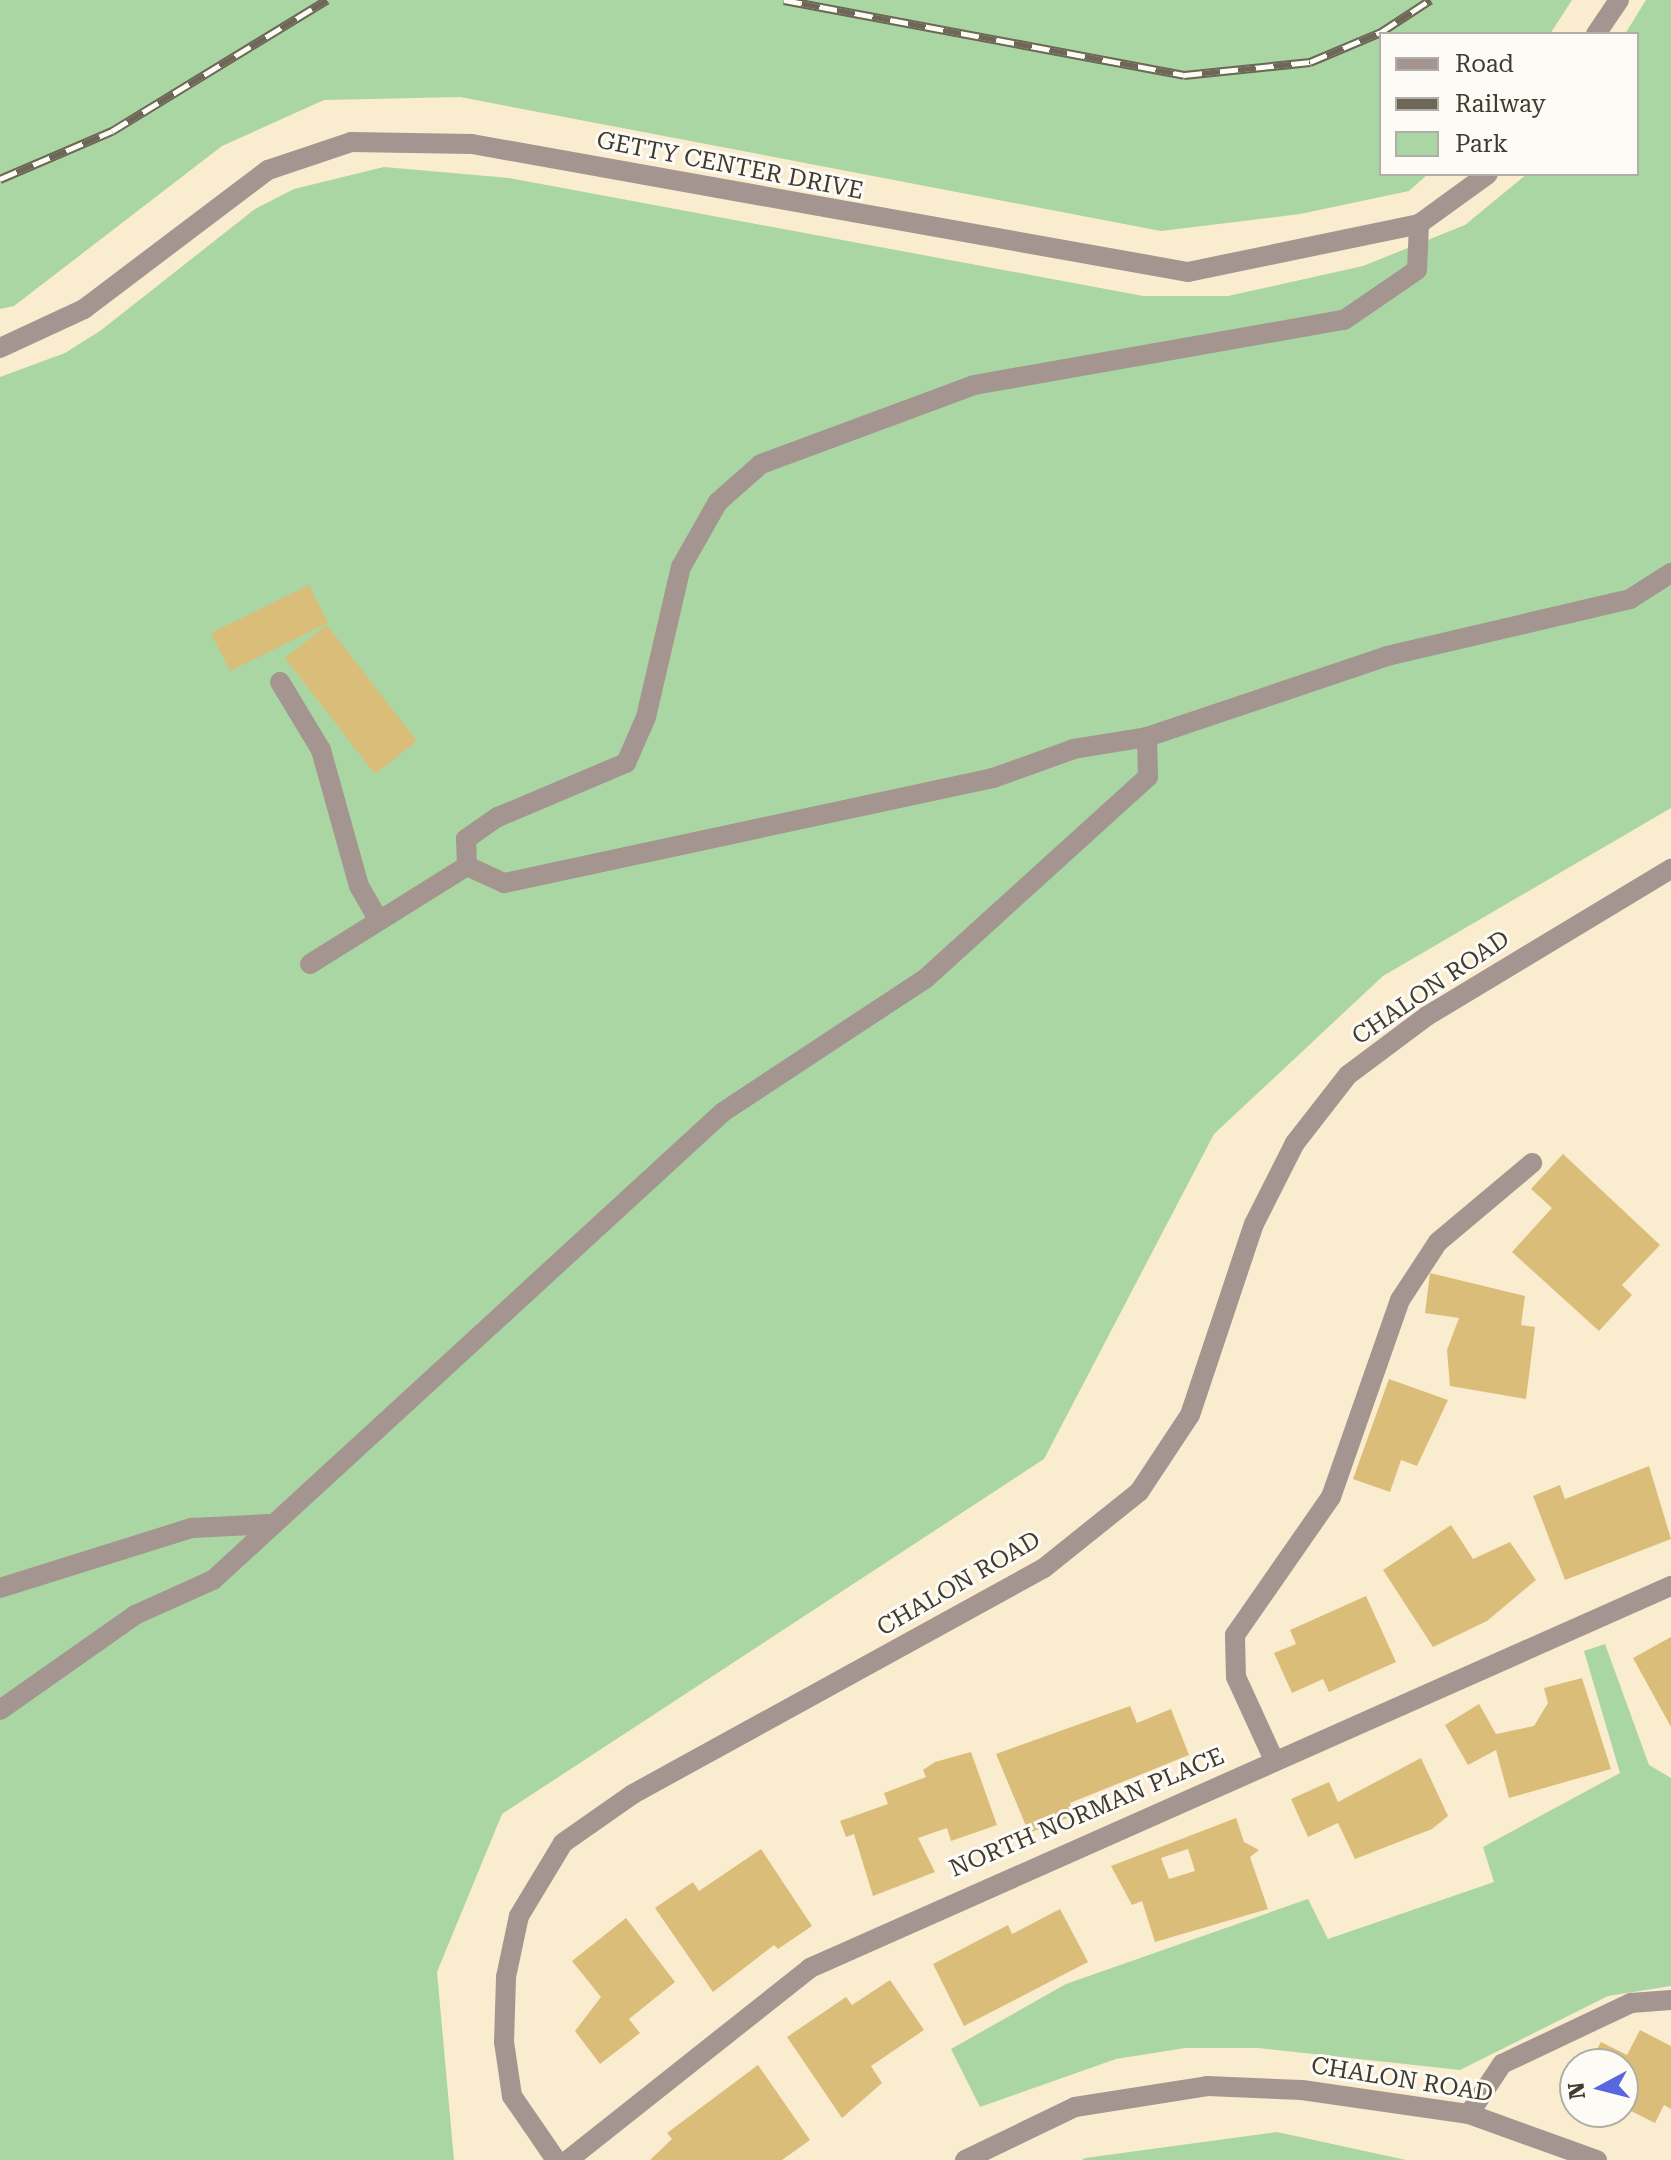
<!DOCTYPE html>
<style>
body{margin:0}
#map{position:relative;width:1671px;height:2160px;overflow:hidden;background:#faeccf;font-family:"Roboto Serif",serif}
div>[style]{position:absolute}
.green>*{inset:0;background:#a9d6a3}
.building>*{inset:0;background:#dbbd7a}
.minor>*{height:20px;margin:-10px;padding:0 10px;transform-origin:10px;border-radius:10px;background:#a49591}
.rail>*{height:9px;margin-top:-4.5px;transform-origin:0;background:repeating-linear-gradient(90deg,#fdfbf5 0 18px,#6e6656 0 36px);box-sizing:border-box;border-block:2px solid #6e6656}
span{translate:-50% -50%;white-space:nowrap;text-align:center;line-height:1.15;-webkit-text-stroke:6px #fdfbf5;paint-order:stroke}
.street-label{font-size:24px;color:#403a2f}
.legend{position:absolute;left:1379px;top:32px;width:260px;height:144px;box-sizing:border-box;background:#fdfbf5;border:2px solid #b1aea6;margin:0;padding:10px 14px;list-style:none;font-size:24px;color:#403a2f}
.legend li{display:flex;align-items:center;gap:16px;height:40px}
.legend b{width:40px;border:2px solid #b1aea6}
.north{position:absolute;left:1559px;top:2048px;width:80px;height:80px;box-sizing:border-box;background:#fdfbf5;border:2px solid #b1aea6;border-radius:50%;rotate:263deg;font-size:22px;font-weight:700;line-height:32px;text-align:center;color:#403a2f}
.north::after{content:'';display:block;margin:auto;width:28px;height:36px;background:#5967de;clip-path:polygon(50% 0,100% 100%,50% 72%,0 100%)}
</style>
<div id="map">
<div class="green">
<div style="clip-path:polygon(0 0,1572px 0,1550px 34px,1381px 34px,1381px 174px,1428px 174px,1409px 191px,1300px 214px,1161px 231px,460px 97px,324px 100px,222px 146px,14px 306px,0 309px)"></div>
<div style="clip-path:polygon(1646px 0,1671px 0,1671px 808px,1383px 976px,1214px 1134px,1044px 1459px,502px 1814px,437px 1972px,454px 2160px,0 2160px,0 377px,65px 353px,100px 331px,255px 209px,294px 189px,384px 167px,509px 178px,1143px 296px,1228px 296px,1363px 266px,1465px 225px,1527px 174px,1637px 174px,1637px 34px,1625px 34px)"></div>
<div style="clip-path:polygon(1605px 1644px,1649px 1765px,1671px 1778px,1671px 1986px,1608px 1996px,1460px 2070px,1258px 2048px,1185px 2048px,1116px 2059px,980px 2107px,951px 2049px,1066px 1984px,1308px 1899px,1328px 1939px,1494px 1882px,1483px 1847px,1620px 1773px,1584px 1651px)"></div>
<div style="clip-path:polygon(1277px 2132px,1406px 2160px,1082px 2160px,1085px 2158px)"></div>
</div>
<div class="building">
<div style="clip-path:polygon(309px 585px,328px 623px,230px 671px,211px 633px)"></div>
<div style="clip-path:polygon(327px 625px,417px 741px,375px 774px,285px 658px)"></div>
<div style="clip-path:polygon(1563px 1154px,1660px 1245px,1622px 1285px,1632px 1295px,1599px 1331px,1512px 1252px,1552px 1208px,1531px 1189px)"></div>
<div style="clip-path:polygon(1430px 1273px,1525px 1296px,1521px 1325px,1535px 1327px,1526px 1399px,1450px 1386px,1447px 1350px,1459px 1318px,1425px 1313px)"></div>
<div style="clip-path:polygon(1389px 1379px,1448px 1400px,1417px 1466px,1401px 1460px,1390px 1492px,1353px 1479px)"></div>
<div style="clip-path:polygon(1649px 1466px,1671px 1539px,1565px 1580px,1533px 1496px,1560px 1485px,1565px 1499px)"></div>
<div style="clip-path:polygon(1451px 1525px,1473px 1559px,1510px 1542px,1536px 1580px,1487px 1621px,1433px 1647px,1383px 1570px)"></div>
<div style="clip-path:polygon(1366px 1596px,1396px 1662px,1329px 1692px,1323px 1679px,1292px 1693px,1274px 1653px,1296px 1644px,1290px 1630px)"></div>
<div style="clip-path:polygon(1671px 1637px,1671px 1727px,1633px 1658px)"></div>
<div style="clip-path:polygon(1582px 1678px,1611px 1769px,1509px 1798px,1496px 1750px,1468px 1765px,1445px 1725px,1479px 1704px,1496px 1734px,1534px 1726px,1548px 1703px,1544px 1688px)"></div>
<div style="clip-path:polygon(1130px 1706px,1137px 1723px,1171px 1709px,1189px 1755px,1070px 1803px,1075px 1815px,1029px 1833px,996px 1754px)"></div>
<div style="clip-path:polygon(971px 1752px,997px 1825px,951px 1841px,947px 1828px,918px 1838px,935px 1872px,873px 1896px,854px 1834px,846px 1837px,840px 1821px,888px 1804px,884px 1793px,926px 1777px,923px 1770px,935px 1762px)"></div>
<div style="clip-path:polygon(1421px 1758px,1448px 1816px,1432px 1829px,1355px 1859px,1338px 1823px,1308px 1837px,1291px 1799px,1329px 1782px,1338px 1802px)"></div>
<div style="clip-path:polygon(evenodd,1236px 1818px,1244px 1842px,1259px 1850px,1250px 1857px,1268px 1909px,1155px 1942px,1142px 1901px,1132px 1905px,1111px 1866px,1236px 1818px,1188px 1849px,1195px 1871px,1169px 1879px,1161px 1858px,1188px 1849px)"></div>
<div style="clip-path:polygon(761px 1849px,812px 1926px,778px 1949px,774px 1945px,713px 1992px,655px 1908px,693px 1882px,699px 1891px)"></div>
<div style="clip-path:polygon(1060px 1909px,1088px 1962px,964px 2026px,933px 1964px,1008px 1925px,1012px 1934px)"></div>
<div style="clip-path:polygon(626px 1918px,675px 1982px,629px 2019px,640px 2033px,600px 2064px,575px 2031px,601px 1997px,572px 1961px)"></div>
<div style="clip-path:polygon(890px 1980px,924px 2030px,871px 2066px,882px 2083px,842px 2118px,787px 2037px,846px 1997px,852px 2005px)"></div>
<div style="clip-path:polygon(1640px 2030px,1671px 2046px,1671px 2109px,1664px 2105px,1655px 2123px,1623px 2107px,1623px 2064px,1589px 2064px,1601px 2042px,1627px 2055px)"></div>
<div style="clip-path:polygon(758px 2065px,810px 2140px,782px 2160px,650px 2160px,672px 2139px,667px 2133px)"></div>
</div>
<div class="minor">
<div style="left:1596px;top:34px;width:41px;rotate:-55.9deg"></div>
<div style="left:0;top:348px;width:93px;rotate:-24.9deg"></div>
<div style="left:84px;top:309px;width:231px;rotate:-37.1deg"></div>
<div style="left:268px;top:170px;width:88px;rotate:-18.6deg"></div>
<div style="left:351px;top:142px;width:121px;rotate:0.9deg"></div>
<div style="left:472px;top:144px;width:727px;rotate:10.14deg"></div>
<div style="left:1188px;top:272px;width:236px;rotate:-11.7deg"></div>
<div style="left:1419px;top:224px;width:85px;rotate:-35.9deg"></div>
<div style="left:280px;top:682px;width:79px;rotate:58.9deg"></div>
<div style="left:321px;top:750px;width:141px;rotate:74.4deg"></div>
<div style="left:359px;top:886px;width:36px;rotate:60deg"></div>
<div style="left:1147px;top:737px;width:74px;rotate:170.7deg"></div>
<div style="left:1074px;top:749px;width:86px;rotate:160.3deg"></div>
<div style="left:993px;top:778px;width:500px;rotate:167.88deg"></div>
<div style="left:504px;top:883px;width:41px;rotate:-155.3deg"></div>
<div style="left:467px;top:866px;width:27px;rotate:-92deg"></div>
<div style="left:466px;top:839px;width:39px;rotate:-35deg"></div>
<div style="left:498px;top:817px;width:139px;rotate:-22.9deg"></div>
<div style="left:626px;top:763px;width:50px;rotate:-66.5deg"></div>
<div style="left:646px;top:717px;width:154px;rotate:-76.9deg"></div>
<div style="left:681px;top:567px;width:75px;rotate:-60.4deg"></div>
<div style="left:718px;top:502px;width:57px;rotate:-41.5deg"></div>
<div style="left:761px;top:464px;width:227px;rotate:-20.3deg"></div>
<div style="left:974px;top:385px;width:376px;rotate:-10deg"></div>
<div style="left:1344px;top:320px;width:88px;rotate:-34.4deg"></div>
<div style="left:1417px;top:270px;width:46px;rotate:-87.5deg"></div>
<div style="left:310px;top:964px;width:185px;rotate:-32deg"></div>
<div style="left:0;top:1588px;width:201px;rotate:-17.4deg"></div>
<div style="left:192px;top:1528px;width:76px;rotate:-3deg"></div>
<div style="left:0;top:1710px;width:165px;rotate:-35.1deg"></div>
<div style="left:135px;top:1615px;width:85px;rotate:-24.2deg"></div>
<div style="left:213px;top:1580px;width:692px;rotate:-42.54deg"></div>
<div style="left:723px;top:1112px;width:242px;rotate:-33.4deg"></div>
<div style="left:925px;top:979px;width:301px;rotate:-42.2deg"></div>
<div style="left:1148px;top:777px;width:40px;rotate:-91.4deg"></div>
<div style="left:1147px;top:737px;width:253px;rotate:-18.6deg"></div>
<div style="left:1387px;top:656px;width:250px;rotate:-13.2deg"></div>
<div style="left:1630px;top:599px;width:49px;rotate:-32.4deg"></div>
<div style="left:1274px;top:1760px;width:91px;rotate:-114.6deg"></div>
<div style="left:1236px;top:1677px;width:42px;rotate:-91.4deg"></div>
<div style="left:1235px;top:1635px;width:168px;rotate:-55.2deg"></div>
<div style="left:1331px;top:1497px;width:209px;rotate:-70.7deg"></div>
<div style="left:1400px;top:1300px;width:69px;rotate:-56.8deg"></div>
<div style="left:1438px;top:1242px;width:123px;rotate:-40deg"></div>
<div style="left:1469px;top:2114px;width:60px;rotate:-56.6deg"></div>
<div style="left:1502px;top:2064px;width:143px;rotate:-25.3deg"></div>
<div style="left:1631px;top:2003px;width:40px;rotate:-4.3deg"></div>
<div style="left:556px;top:2160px;width:78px;rotate:-124.5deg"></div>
<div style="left:512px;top:2096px;width:55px;rotate:-98.4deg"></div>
<div style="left:504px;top:2042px;width:65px;rotate:-88.2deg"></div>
<div style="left:506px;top:1977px;width:62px;rotate:-78deg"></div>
<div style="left:519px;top:1916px;width:85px;rotate:-58.9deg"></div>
<div style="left:563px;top:1843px;width:85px;rotate:-35deg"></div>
<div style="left:633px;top:1794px;width:469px;rotate:-28.8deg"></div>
<div style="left:1044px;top:1568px;width:122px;rotate:-38.7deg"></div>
<div style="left:1139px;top:1492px;width:92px;rotate:-56.5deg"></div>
<div style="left:1190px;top:1415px;width:201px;rotate:-71.5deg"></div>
<div style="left:1254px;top:1224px;width:91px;rotate:-63.2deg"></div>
<div style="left:1295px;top:1143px;width:86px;rotate:-52.1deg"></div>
<div style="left:1348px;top:1075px;width:99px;rotate:-36.8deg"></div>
<div style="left:1427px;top:1016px;width:285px;rotate:-31.1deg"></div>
<div style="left:568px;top:2160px;width:309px;rotate:-38.4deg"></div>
<div style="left:810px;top:1968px;width:942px;rotate:-23.93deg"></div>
<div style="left:965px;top:2160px;width:122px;rotate:-25.7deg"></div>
<div style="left:1075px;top:2107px;width:134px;rotate:-9deg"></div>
<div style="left:1207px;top:2086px;width:95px;rotate:2.4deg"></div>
<div style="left:1302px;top:2090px;width:169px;rotate:8.2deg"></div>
<div style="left:1469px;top:2114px;width:136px;rotate:19.8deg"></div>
</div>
<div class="rail">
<div style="left:784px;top:0;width:407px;rotate:10.6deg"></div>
<div style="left:1184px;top:75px;width:127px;rotate:-5.9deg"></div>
<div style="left:1310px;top:62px;width:77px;rotate:-22.9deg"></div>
<div style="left:1381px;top:32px;width:59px;rotate:-33.1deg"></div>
<div style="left:0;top:179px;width:122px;rotate:-23.2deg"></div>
<div style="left:112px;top:131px;width:252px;rotate:-31.4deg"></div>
</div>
<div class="street-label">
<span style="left:730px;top:166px;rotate:11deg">GETTY CENTER DRIVE</span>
<span style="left:1431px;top:988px;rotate:-34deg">CHALON ROAD</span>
<span style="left:959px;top:1584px;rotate:-30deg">CHALON ROAD</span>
<span style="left:1087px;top:1813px;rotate:-23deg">NORTH NORMAN PLACE</span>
<span style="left:1402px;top:2080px;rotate:9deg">CHALON ROAD</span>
</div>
<ul class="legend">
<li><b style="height:10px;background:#a49591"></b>Road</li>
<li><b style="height:10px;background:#6e6656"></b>Railway</li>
<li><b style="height:22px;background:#a9d6a3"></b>Park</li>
</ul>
<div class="north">N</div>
</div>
